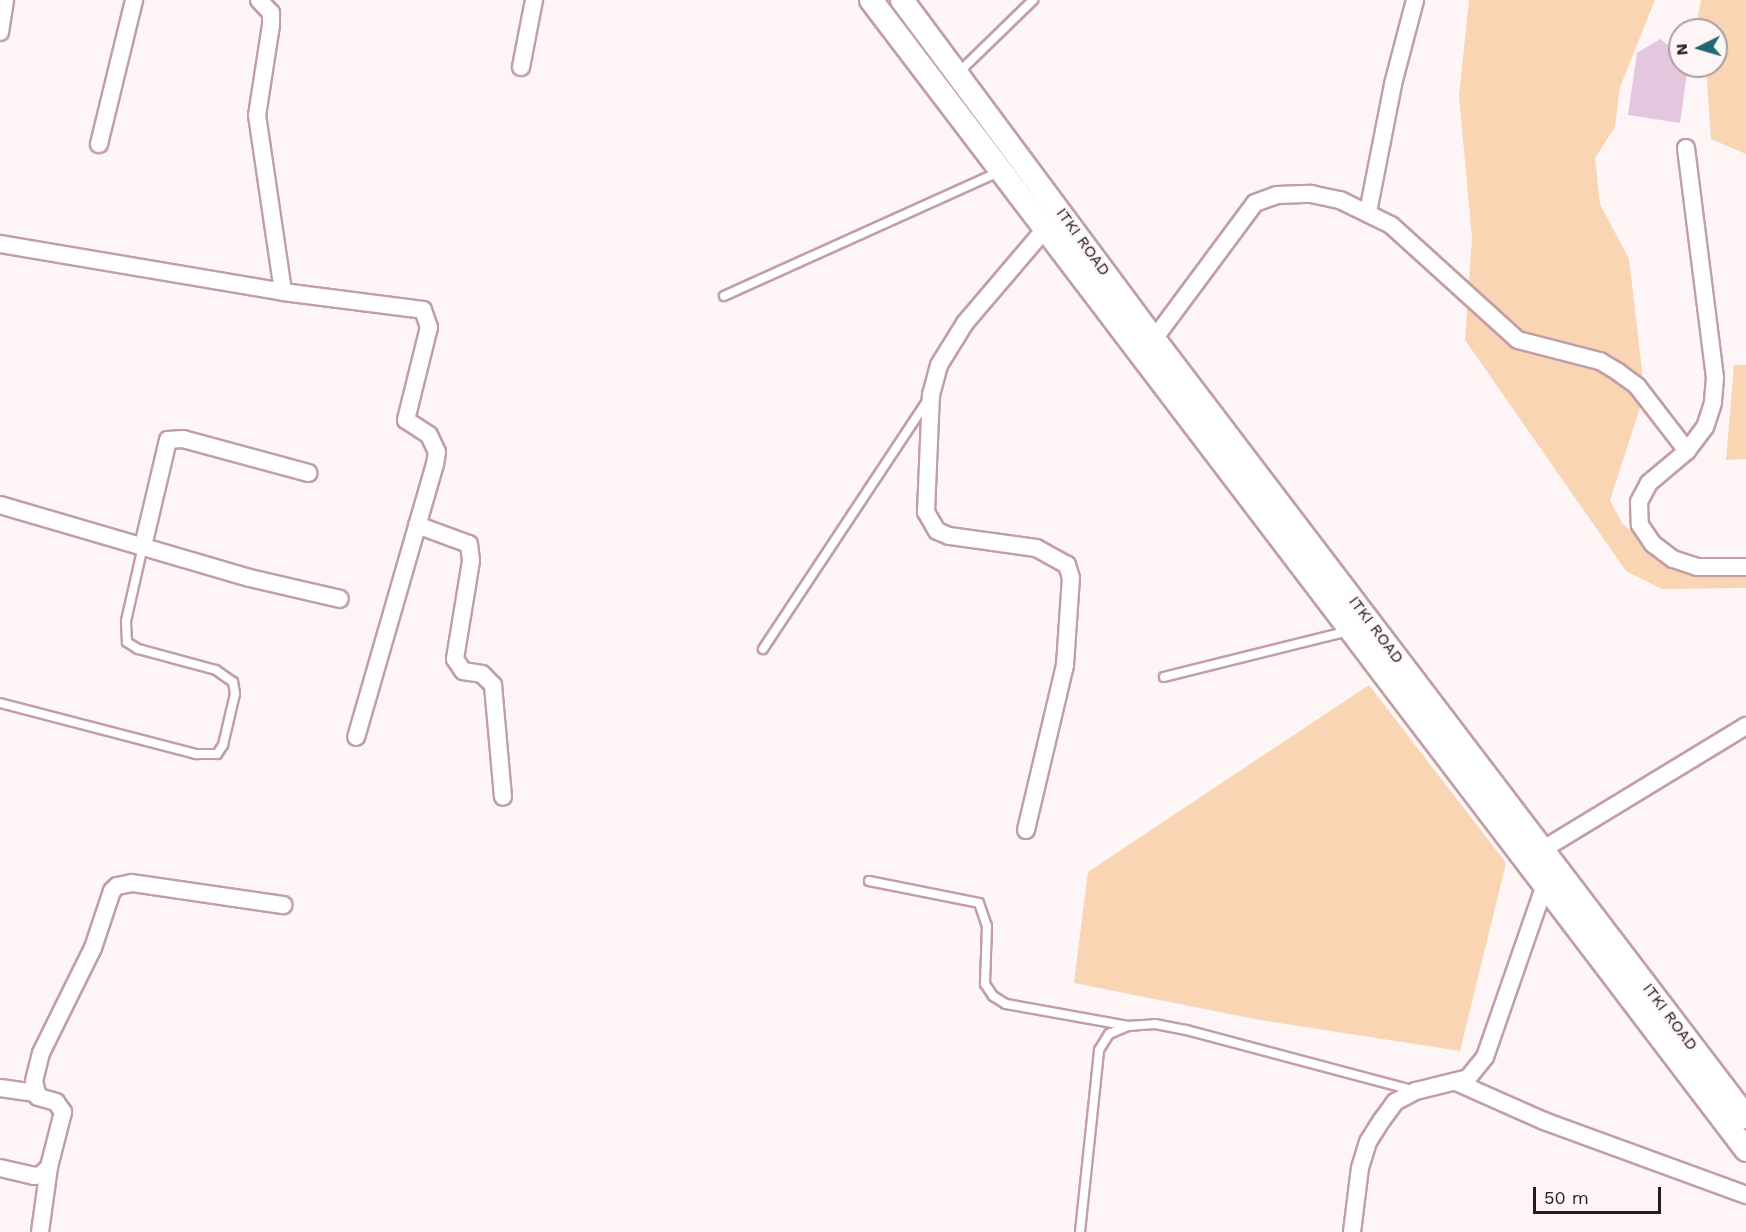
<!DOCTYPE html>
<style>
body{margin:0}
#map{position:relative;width:1746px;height:1232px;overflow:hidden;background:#fdf5f6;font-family:"Work Sans",sans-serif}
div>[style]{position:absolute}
.green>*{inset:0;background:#fad5b4}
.building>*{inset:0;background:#e4c7df}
.roads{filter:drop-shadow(2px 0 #c29ea7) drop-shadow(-2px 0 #c29ea7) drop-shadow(0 2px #c29ea7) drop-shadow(0 -2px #c29ea7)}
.lane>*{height:8px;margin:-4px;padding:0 4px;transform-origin:4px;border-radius:4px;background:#fff}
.street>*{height:16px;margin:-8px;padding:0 8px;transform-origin:8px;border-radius:8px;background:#fff}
.secondary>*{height:22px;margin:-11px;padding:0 11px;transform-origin:11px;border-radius:11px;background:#fff}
span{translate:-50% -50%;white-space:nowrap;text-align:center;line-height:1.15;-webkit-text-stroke:4.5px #fdf5f6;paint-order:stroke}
.street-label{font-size:16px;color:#291c1f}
.north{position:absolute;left:1668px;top:18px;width:60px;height:60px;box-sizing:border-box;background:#fdf5f6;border:2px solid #a89ea0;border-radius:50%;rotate:265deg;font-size:16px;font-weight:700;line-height:24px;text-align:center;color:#291c1f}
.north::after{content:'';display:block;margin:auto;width:21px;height:27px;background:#1e6873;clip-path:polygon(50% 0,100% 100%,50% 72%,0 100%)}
.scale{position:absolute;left:1533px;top:1187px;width:128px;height:27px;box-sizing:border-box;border:3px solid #291c1f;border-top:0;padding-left:8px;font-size:18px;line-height:21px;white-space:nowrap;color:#291c1f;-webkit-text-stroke:4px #fdf5f6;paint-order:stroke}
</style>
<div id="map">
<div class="green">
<div style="clip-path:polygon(1469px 0,1655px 0,1620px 87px,1615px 127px,1595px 158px,1600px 204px,1629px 259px,1642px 370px,1642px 402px,1610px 500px,1622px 523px,1663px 560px,1746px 564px,1746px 588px,1662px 589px,1626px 571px,1465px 340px,1472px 238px,1459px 96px)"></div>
<div style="clip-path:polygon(1701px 0,1746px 0,1746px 154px,1711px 139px,1706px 66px,1716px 66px,1716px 30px,1695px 30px)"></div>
<div style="clip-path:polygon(1734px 365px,1746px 365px,1746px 459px,1726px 460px)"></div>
<div style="clip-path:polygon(1369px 685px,1506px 863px,1460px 1051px,1260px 1020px,1074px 983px,1088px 872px)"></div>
</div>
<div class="building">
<div style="clip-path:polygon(1660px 39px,1680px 54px,1680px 66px,1688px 66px,1680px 123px,1628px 115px,1637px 53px)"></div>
</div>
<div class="roads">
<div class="lane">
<div style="left:958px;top:73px;width:105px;rotate:-44.2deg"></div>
<div style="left:724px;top:296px;width:302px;rotate:-24.3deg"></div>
<div style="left:763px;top:649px;width:299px;rotate:-56.5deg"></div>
<div style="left:1164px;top:677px;width:190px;rotate:-14deg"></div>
<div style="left:0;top:703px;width:203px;rotate:14.6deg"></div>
<div style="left:196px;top:754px;width:21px"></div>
<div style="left:217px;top:754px;width:11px;rotate:-56deg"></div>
<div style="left:223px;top:745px;width:52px;rotate:-76.8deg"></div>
<div style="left:235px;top:694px;width:12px;rotate:-99deg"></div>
<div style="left:233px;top:682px;width:21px;rotate:-145deg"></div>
<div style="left:216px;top:670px;width:81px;rotate:-164.9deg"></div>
<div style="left:138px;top:649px;width:13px;rotate:-148deg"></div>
<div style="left:127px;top:642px;width:21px;rotate:-93deg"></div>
<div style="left:126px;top:621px;width:77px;rotate:-77.2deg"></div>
<div style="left:869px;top:881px;width:112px;rotate:11.3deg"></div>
<div style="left:979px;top:903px;width:24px;rotate:71deg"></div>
<div style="left:987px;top:926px;width:58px;rotate:92deg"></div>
<div style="left:985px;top:984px;width:14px;rotate:56deg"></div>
<div style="left:993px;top:996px;width:15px;rotate:32deg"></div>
<div style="left:1006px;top:1004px;width:124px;rotate:10.2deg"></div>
<div style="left:1080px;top:1232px;width:183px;rotate:-84deg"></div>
<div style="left:1099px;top:1050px;width:19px;rotate:-58deg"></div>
<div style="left:1109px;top:1034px;width:21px;rotate:-23deg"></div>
<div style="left:1128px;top:1026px;width:27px;rotate:-4deg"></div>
<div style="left:1155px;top:1024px;width:32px;rotate:11deg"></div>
<div style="left:1186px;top:1030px;width:237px;rotate:14.9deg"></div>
</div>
<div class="street">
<div style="left:259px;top:0;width:18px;rotate:47deg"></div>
<div style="left:271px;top:13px;width:12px;rotate:90deg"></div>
<div style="left:271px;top:25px;width:91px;rotate:98.8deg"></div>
<div style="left:257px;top:115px;width:179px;rotate:81.6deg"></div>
<div style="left:0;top:32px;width:32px;rotate:-81deg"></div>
<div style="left:521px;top:67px;width:68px;rotate:-79deg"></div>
<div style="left:99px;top:144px;width:148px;rotate:-76.3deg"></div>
<div style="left:1686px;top:148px;width:232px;rotate:82.8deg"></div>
<div style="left:1715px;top:378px;width:25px;rotate:95deg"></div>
<div style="left:1713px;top:403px;width:25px;rotate:108deg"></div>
<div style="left:1705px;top:427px;width:30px;rotate:127deg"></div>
<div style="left:1687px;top:451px;width:50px;rotate:139.9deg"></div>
<div style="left:1649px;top:483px;width:21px;rotate:118deg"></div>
<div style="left:1639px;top:502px;width:23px;rotate:88deg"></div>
<div style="left:1640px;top:525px;width:23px;rotate:56deg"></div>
<div style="left:1653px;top:544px;width:25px;rotate:37deg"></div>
<div style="left:1673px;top:559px;width:26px;rotate:18deg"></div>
<div style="left:1698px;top:567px;width:48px"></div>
<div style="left:1368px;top:212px;width:130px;rotate:-78.9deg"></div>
<div style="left:1393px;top:84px;width:87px;rotate:-75.3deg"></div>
<div style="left:0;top:244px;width:287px;rotate:9.6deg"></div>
<div style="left:283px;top:292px;width:141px;rotate:7.3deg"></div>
<div style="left:423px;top:310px;width:18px;rotate:71deg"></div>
<div style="left:429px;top:327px;width:96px;rotate:103.9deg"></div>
<div style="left:406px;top:420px;width:27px;rotate:33deg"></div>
<div style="left:429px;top:435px;width:19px;rotate:65deg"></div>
<div style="left:437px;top:452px;width:12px;rotate:99deg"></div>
<div style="left:435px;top:464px;width:284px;rotate:106.1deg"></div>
<div style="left:1154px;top:339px;width:169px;rotate:-53.4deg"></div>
<div style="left:1255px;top:203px;width:23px;rotate:-20deg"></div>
<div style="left:1277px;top:195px;width:34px;rotate:-2deg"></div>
<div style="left:1311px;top:194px;width:30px;rotate:12deg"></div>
<div style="left:1340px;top:200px;width:57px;rotate:26.1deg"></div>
<div style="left:1391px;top:225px;width:171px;rotate:42.2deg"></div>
<div style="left:1518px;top:340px;width:85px;rotate:14.4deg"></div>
<div style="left:1600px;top:361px;width:21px;rotate:31deg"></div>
<div style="left:1618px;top:372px;width:24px;rotate:36deg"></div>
<div style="left:1637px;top:386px;width:82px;rotate:52.4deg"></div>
<div style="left:0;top:505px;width:260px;rotate:16.3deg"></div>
<div style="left:250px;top:578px;width:92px;rotate:13.1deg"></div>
<div style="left:417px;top:525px;width:55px;rotate:20.1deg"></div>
<div style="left:469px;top:544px;width:17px;rotate:83deg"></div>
<div style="left:471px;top:561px;width:99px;rotate:99.3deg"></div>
<div style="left:455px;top:659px;width:14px;rotate:56deg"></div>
<div style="left:463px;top:671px;width:19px;rotate:9deg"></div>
<div style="left:482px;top:674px;width:16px;rotate:45deg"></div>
<div style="left:493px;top:685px;width:112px;rotate:84.9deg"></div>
<div style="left:143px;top:546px;width:109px;rotate:-76.7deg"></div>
<div style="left:168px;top:440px;width:15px;rotate:-4deg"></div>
<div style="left:183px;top:439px;width:130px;rotate:15.2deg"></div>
<div style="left:1026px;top:830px;width:170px;rotate:-76.7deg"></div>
<div style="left:1065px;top:665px;width:87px;rotate:-86.1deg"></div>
<div style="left:1071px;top:578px;width:14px;rotate:-107deg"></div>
<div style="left:1067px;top:565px;width:35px;rotate:-151deg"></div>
<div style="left:1036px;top:548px;width:88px;rotate:-172.1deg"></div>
<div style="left:949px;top:536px;width:13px;rotate:-157deg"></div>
<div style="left:937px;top:531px;width:22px;rotate:-120deg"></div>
<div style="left:926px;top:512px;width:117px;rotate:-87.6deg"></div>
<div style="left:931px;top:395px;width:31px;rotate:-75deg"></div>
<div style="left:939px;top:365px;width:49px;rotate:-58.2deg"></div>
<div style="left:965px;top:323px;width:123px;rotate:-49.6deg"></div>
<div style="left:1542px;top:850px;width:239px;rotate:-31.3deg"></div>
<div style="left:1456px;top:1082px;width:96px;rotate:23.9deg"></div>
<div style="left:1544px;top:1121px;width:215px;rotate:20.1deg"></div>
<div style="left:0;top:1088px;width:34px;rotate:8deg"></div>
<div style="left:0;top:1168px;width:35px;rotate:13deg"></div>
<div style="left:34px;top:1176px;width:7px;rotate:-8deg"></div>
<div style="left:41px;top:1175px;width:11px;rotate:-45deg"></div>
<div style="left:49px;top:1167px;width:57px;rotate:-75.7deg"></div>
<div style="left:63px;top:1112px;width:12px;rotate:-125deg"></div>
<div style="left:56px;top:1102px;width:19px;rotate:-164deg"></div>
<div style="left:38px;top:1097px;width:16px;rotate:-104deg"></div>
<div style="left:34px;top:1081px;width:29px;rotate:-76deg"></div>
<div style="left:41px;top:1053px;width:117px;rotate:-63.7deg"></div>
<div style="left:93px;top:948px;width:60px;rotate:-71.6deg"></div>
<div style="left:112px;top:891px;width:7px;rotate:-45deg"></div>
<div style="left:117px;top:886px;width:15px;rotate:-11deg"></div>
<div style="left:132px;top:883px;width:153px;rotate:8.3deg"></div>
<div style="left:40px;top:1232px;width:66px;rotate:-82.1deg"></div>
<div style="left:1352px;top:1232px;width:64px;rotate:-82.9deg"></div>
<div style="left:1360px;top:1168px;width:27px;rotate:-73deg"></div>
<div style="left:1368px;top:1142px;width:26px;rotate:-58deg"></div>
<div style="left:1382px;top:1120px;width:22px;rotate:-54deg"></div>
<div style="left:1395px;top:1102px;width:24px;rotate:-28deg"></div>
<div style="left:1416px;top:1091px;width:54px;rotate:-14deg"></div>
<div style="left:1468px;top:1078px;width:27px;rotate:-51deg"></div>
<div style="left:1485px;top:1057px;width:188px;rotate:-70.8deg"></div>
</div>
<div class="secondary">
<div style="left:871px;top:0;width:1445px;rotate:52.73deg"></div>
<div style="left:902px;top:0;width:422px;rotate:53.4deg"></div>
<div style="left:1154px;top:339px;width:978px;rotate:52.73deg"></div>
</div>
</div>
<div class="street-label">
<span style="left:1083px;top:242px;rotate:54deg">ITKI ROAD</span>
<span style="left:1376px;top:630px;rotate:53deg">ITKI ROAD</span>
<span style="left:1670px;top:1017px;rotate:53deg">ITKI ROAD</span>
</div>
<div class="north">N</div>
<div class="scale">50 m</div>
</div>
